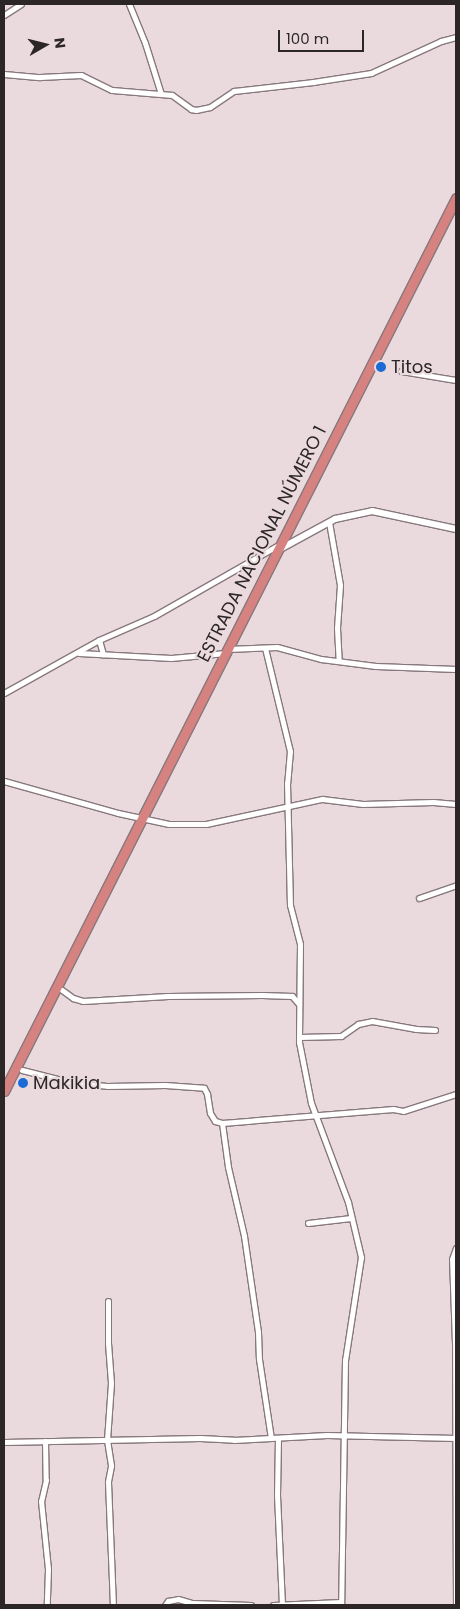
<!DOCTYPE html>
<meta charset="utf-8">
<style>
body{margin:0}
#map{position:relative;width:460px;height:1609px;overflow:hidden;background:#eadade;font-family:Poppins,sans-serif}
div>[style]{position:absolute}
.roads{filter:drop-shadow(1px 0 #87787c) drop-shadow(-1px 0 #87787c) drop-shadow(0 1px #87787c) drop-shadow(0 -1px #87787c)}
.minor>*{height:5px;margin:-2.5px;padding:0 2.5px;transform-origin:2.5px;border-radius:2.5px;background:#fff}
.tertiary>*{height:6px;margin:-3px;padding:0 3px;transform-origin:3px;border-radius:3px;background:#fff}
.trunk>*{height:9px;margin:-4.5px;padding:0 4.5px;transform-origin:4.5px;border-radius:4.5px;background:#d68280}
.dots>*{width:14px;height:14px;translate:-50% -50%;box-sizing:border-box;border:2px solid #eadade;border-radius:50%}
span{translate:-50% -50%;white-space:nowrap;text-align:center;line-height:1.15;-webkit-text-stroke:4px #eadade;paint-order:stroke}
.poi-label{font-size:18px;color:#2c2627}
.left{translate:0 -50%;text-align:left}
.street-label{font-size:18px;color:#2c2627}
.frame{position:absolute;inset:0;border:5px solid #2c2627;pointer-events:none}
.north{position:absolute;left:20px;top:20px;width:50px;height:50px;-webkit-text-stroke:4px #eadade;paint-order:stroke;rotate:82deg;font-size:14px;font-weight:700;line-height:20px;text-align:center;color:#2c2627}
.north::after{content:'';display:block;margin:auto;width:18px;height:22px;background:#2c2627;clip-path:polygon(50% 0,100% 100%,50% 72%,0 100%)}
.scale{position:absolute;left:278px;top:30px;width:86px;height:22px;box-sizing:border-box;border:2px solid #2c2627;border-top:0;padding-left:6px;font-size:15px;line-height:18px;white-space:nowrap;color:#2c2627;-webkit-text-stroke:4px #eadade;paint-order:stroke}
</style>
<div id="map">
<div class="roads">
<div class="minor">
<div style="left:129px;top:4px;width:42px;rotate:67.7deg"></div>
<div style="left:145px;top:43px;width:53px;rotate:72.6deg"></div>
<div style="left:4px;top:15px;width:20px;rotate:-33deg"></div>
<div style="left:4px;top:74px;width:36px;rotate:5deg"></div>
<div style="left:40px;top:77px;width:41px;rotate:-2.8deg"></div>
<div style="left:81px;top:75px;width:34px;rotate:26deg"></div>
<div style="left:112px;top:90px;width:60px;rotate:4.8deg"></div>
<div style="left:172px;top:95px;width:24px;rotate:36deg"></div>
<div style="left:191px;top:109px;width:5px;rotate:11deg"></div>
<div style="left:196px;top:110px;width:14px;rotate:-12deg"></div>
<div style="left:210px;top:107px;width:29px;rotate:-34deg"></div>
<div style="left:234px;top:91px;width:80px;rotate:-6.5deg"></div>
<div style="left:313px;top:82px;width:59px;rotate:-8.8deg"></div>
<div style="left:371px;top:73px;width:77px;rotate:-24.6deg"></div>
<div style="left:441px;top:41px;width:16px;rotate:-15deg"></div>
<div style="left:401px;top:371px;width:56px;rotate:9.3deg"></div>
<div style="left:329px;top:522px;width:64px;rotate:80.1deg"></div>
<div style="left:340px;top:585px;width:43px;rotate:94deg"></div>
<div style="left:337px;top:628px;width:33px;rotate:87deg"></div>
<div style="left:99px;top:640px;width:15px;rotate:74deg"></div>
<div style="left:265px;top:648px;width:106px;rotate:76.4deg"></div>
<div style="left:290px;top:751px;width:32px;rotate:95deg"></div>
<div style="left:287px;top:783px;width:122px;rotate:88.6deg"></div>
<div style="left:290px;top:905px;width:40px;rotate:75.6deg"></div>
<div style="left:300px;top:944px;width:98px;rotate:90.6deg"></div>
<div style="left:299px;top:1042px;width:62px;rotate:78.9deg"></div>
<div style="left:311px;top:1103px;width:106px;rotate:69.5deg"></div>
<div style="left:348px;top:1202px;width:57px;rotate:76.7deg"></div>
<div style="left:361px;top:1257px;width:104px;rotate:98.8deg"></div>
<div style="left:345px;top:1360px;width:245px;rotate:90.9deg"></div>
<div style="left:227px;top:649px;width:50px;rotate:-2.3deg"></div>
<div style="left:277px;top:647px;width:46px;rotate:15.3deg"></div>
<div style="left:321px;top:659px;width:55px;rotate:7.3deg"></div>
<div style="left:376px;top:666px;width:80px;rotate:2.1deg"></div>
<div style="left:79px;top:653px;width:92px;rotate:3.1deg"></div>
<div style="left:171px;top:658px;width:55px;rotate:-5.2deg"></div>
<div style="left:4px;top:693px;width:109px;rotate:-29.2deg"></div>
<div style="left:99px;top:640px;width:60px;rotate:-23.6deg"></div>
<div style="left:154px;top:616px;width:145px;rotate:-29.7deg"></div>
<div style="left:4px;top:781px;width:118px;rotate:15.7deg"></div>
<div style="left:118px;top:813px;width:52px;rotate:12.2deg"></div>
<div style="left:169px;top:824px;width:37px"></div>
<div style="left:206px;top:824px;width:119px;rotate:-12.2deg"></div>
<div style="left:322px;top:799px;width:41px;rotate:7deg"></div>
<div style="left:363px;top:804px;width:70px;rotate:-1.6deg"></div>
<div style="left:433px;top:802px;width:23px;rotate:5deg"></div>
<div style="left:419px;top:898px;width:39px;rotate:-19deg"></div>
<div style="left:62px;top:990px;width:14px;rotate:36deg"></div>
<div style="left:73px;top:998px;width:10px;rotate:17deg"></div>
<div style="left:83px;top:1001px;width:85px;rotate:-3.4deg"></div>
<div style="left:168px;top:996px;width:94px;rotate:-0.6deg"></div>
<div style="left:262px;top:995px;width:30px;rotate:2deg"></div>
<div style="left:292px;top:996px;width:11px;rotate:49deg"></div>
<div style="left:299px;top:1037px;width:42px;rotate:-1.4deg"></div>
<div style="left:341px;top:1036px;width:21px;rotate:-35deg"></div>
<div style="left:358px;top:1024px;width:14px;rotate:-12deg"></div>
<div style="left:372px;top:1021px;width:45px;rotate:10.3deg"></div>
<div style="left:416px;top:1029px;width:19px;rotate:3deg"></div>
<div style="left:22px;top:1070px;width:54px;rotate:14deg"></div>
<div style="left:74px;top:1083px;width:33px;rotate:5deg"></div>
<div style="left:107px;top:1086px;width:58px;rotate:-1deg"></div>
<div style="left:165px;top:1085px;width:39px;rotate:4deg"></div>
<div style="left:204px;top:1088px;width:7px;rotate:63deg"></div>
<div style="left:207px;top:1094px;width:19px;rotate:81deg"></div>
<div style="left:210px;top:1113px;width:9px;rotate:58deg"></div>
<div style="left:215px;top:1121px;width:7px;rotate:16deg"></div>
<div style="left:222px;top:1123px;width:172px;rotate:-4.7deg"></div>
<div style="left:393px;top:1109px;width:10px;rotate:11deg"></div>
<div style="left:403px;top:1111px;width:56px;rotate:-17.8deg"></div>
<div style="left:222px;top:1123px;width:44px;rotate:82.2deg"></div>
<div style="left:228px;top:1167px;width:71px;rotate:76.9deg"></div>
<div style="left:244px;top:1236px;width:97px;rotate:81.7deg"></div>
<div style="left:258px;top:1332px;width:27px;rotate:88deg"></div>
<div style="left:259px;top:1359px;width:80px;rotate:81.4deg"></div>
<div style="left:308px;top:1223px;width:43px;rotate:-6.6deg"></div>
<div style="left:108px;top:1301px;width:42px;rotate:90deg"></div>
<div style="left:108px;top:1343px;width:40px;rotate:85.7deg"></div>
<div style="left:111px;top:1383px;width:57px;rotate:94deg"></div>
<div style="left:107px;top:1440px;width:26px;rotate:81deg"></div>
<div style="left:111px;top:1466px;width:16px;rotate:101deg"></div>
<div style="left:108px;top:1482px;width:123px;rotate:87.7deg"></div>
<div style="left:278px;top:1438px;width:57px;rotate:91deg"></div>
<div style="left:277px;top:1495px;width:110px;rotate:87.4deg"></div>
<div style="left:45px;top:1441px;width:39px;rotate:89deg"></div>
<div style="left:46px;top:1480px;width:22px;rotate:103deg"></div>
<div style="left:41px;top:1501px;width:68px;rotate:84.1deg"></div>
<div style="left:48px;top:1569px;width:36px;rotate:92deg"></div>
<div style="left:4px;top:1442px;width:196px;rotate:-1.2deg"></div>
<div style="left:200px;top:1438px;width:34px;rotate:3deg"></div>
<div style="left:234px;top:1440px;width:93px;rotate:-3.1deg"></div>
<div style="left:327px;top:1435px;width:129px;rotate:1.3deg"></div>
<div style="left:165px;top:1605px;width:5px;rotate:-53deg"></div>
<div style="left:168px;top:1601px;width:10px;rotate:-11deg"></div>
<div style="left:178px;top:1599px;width:15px;rotate:16deg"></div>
<div style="left:192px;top:1603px;width:59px;rotate:1.9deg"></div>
<div style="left:273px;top:1605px;width:68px;rotate:-2.5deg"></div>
<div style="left:456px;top:1605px;width:262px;rotate:-90.2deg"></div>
<div style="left:455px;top:1343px;width:84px;rotate:-92deg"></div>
<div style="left:452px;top:1259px;width:12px;rotate:-70deg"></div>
</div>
<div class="tertiary">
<div style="left:280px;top:549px;width:63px;rotate:-28.6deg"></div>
<div style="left:335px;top:519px;width:38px;rotate:-12deg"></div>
<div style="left:372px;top:511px;width:86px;rotate:12.1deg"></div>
</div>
<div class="trunk">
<div style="left:4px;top:1091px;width:1001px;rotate:-63.15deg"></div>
</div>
</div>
<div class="dots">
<div style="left:381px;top:367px;background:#1b6ad5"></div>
<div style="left:23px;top:1083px;background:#1b6ad5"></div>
</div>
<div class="poi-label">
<span class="left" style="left:391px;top:367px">Titos</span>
<span class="left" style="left:33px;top:1083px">Makikia</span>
</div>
<div class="street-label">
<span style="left:262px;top:544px;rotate:-63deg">ESTRADA NACIONAL NÚMERO 1</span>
</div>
<div class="frame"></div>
<div class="north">N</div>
<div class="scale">100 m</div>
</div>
